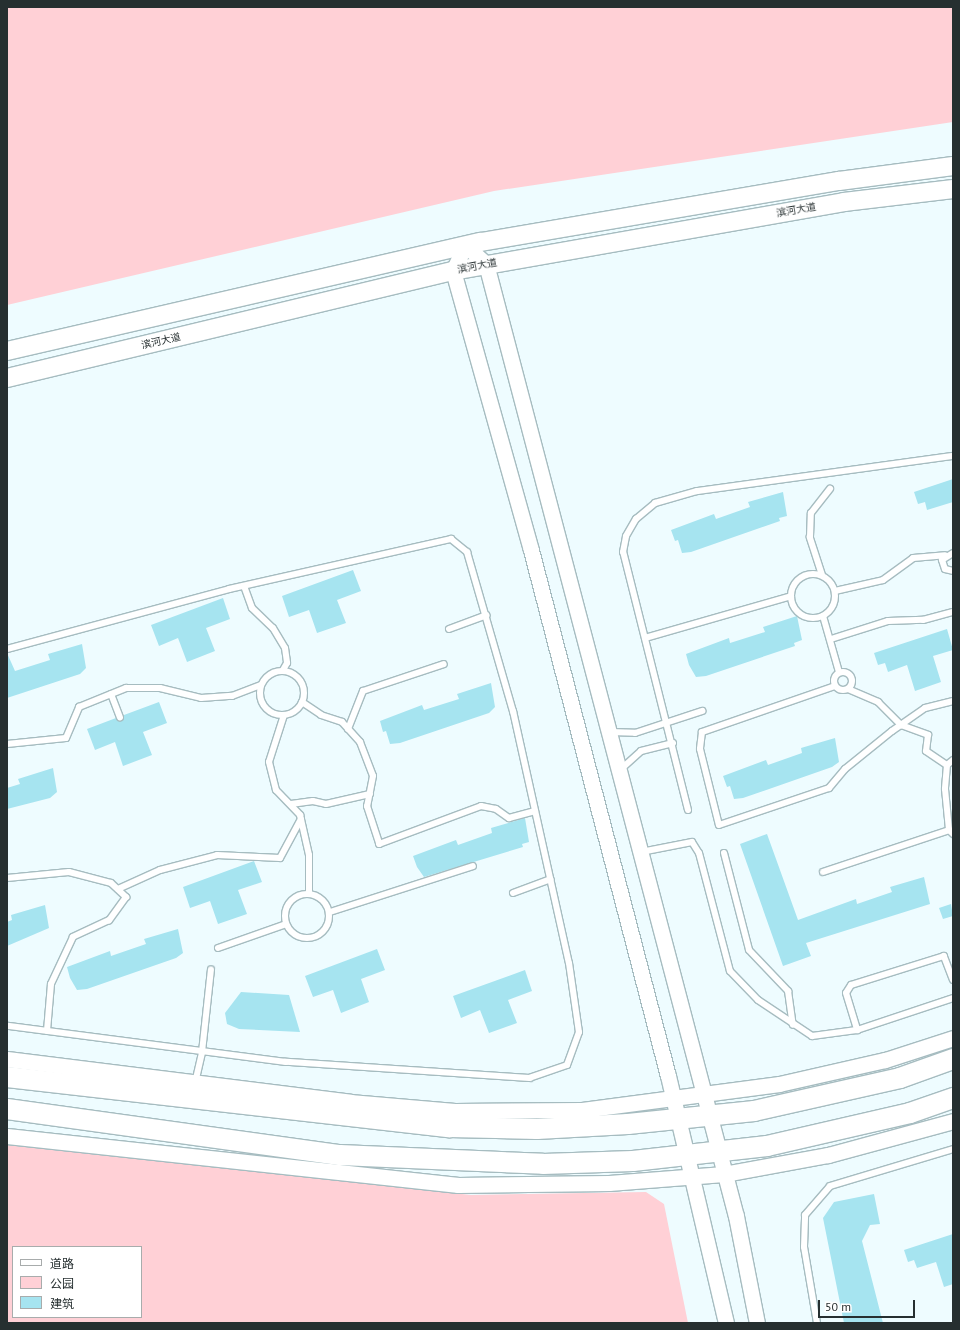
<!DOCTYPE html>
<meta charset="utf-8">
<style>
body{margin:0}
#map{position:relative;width:960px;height:1330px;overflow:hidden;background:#eefcff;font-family:"PT Sans","Noto Sans SC",sans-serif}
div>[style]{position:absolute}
.green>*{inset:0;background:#ffd0d6}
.building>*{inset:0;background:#a6e4f0}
.roads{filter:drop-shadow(1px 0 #a6bcc0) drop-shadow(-1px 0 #a6bcc0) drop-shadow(0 1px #a6bcc0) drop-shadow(0 -1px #a6bcc0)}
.service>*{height:6px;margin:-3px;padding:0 3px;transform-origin:3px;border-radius:3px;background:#fff}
.service>.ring{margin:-3px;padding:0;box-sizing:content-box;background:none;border:6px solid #fff;border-radius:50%}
.tertiary>*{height:15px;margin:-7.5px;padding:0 7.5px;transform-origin:7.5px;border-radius:7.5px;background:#fff}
.secondary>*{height:18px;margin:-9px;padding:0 9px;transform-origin:9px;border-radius:9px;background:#fff}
.primary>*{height:20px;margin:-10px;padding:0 10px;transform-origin:10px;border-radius:10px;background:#fff}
span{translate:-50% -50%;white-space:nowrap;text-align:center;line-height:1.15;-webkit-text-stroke:3px #fff;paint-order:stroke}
.street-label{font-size:10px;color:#262f30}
.frame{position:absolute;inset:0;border:8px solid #262f30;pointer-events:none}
.legend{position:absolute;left:12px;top:1246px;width:130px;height:72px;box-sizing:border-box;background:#fff;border:1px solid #a8acac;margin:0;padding:5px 7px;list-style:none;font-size:12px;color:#262f30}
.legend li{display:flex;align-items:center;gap:8px;height:20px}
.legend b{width:20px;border:1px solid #a8acac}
.scale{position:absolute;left:818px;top:1300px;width:97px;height:18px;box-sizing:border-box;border:2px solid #262f30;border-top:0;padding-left:5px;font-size:12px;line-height:14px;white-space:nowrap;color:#262f30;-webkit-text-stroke:3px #fff;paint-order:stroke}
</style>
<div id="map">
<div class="green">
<div style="clip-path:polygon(7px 7px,953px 7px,953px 122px,494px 191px,7px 305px)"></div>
<div style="clip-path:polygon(evenodd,7px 1145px,471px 1195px,646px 1192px,664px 1204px,688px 1323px,7px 1323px,7px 1145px,13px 1247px,141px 1247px,141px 1317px,13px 1317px,13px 1247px)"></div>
</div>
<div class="building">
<div style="clip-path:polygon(953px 479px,953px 502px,927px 510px,925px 502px,918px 504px,914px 492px)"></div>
<div style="clip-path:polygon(783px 492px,787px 516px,779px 518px,780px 521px,691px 552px,682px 553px,678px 540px,675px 541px,671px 530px,714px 514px,716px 519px,750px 507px,748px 502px)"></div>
<div style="clip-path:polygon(353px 570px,361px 591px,337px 600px,346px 623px,317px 633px,309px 610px,289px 617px,282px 596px)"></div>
<div style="clip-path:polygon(223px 598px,230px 619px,206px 628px,215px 651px,187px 662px,178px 638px,159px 646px,151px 625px)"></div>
<div style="clip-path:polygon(797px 616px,802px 640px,794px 643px,795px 646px,706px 676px,696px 677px,689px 665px,686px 654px,729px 638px,730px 643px,765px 632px,763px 627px)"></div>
<div style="clip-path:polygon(947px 629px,953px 650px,933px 656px,941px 682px,915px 691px,907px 665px,888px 672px,885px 663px,878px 665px,874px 653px)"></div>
<div style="clip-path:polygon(82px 644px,86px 668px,80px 674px,7px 698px,7px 653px,15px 671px,50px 660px,48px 654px)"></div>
<div style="clip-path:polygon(491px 683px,495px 707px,489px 713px,400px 743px,390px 744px,386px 731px,383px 732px,380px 721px,422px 705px,424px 710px,459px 699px,457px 694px)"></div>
<div style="clip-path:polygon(159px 702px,167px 723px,143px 732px,152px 755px,123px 766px,115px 742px,95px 750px,87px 729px,116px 718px,121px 721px,124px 715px)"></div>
<div style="clip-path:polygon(835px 738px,839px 762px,832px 767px,743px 798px,734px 799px,730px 786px,727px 787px,723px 776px,766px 760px,768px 765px,802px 753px,801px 748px)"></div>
<div style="clip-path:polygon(53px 768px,57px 792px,50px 798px,7px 809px,7px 788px,20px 784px,18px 779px)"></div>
<div style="clip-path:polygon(525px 818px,529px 842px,522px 844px,523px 847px,424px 877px,417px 867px,413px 856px,456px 840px,458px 845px,492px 833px,491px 828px)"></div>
<div style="clip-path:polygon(767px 834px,798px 920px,856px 899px,857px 904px,892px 892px,890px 887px,924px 877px,930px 904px,806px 943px,811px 956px,783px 966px,740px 844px)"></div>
<div style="clip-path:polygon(254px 861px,262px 882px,238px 890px,247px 914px,218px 924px,210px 901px,190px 908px,183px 887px)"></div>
<div style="clip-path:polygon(951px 904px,953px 916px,943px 919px,939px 908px)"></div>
<div style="clip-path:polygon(45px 905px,49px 928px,7px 946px,7px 922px,12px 920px,11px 915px)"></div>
<div style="clip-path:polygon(178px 929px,183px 953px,176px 958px,87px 989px,77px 990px,70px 978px,67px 967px,110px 951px,111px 956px,146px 944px,144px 939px)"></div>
<div style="clip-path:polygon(377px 949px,385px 970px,361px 979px,369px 1002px,341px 1013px,333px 990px,313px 997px,305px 976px)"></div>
<div style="clip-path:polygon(525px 970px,532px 991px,508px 1000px,517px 1023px,489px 1033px,480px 1010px,461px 1018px,453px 996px)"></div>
<div style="clip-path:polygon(241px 992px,289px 995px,300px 1032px,239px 1029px,227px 1024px,225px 1013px)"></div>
<div style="clip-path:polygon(874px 1194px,880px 1224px,870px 1225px,862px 1241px,883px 1323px,844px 1323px,823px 1218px,834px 1202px)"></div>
<div style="clip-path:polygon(953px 1234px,953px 1284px,944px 1287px,936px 1262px,917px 1268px,914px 1260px,908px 1262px,904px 1250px)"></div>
</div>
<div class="roads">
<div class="service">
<div style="left:953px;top:553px;width:13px;rotate:148deg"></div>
<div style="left:942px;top:560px;width:9px;rotate:72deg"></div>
<div style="left:945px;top:569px;width:8px;rotate:14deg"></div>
<div class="ring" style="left:791px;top:574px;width:38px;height:38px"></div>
<div style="left:822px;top:575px;width:40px;rotate:-108deg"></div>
<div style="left:810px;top:537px;width:24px;rotate:-88deg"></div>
<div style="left:811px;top:513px;width:31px;rotate:-52deg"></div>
<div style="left:244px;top:586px;width:23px;rotate:70deg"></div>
<div style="left:252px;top:608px;width:29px;rotate:44deg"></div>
<div style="left:273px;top:628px;width:23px;rotate:59deg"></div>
<div style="left:285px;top:648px;width:15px;rotate:82deg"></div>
<div style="left:287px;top:663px;width:8px;rotate:120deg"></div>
<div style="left:835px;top:591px;width:49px;rotate:-12.9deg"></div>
<div style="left:883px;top:580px;width:37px;rotate:-36deg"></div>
<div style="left:913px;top:558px;width:32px;rotate:-5deg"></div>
<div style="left:823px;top:616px;width:58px;rotate:74.1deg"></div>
<div style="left:449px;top:629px;width:40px;rotate:-20.2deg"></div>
<div style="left:645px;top:638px;width:152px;rotate:-16deg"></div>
<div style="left:831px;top:639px;width:60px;rotate:-17.5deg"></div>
<div style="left:888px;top:621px;width:35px;rotate:-2deg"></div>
<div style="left:923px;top:620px;width:31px;rotate:-15deg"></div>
<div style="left:7px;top:649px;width:230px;rotate:-15.1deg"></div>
<div style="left:229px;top:589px;width:228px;rotate:-12.7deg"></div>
<div style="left:451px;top:539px;width:21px;rotate:39deg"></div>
<div style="left:467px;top:552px;width:166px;rotate:73.9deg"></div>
<div style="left:513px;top:711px;width:258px;rotate:77.5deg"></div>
<div style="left:569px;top:963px;width:70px;rotate:81.8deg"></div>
<div style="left:579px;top:1032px;width:35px;rotate:110deg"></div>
<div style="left:567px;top:1065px;width:39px;rotate:161deg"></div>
<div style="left:530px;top:1078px;width:245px;rotate:-176.2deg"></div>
<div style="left:286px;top:1062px;width:281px;rotate:-172.6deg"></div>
<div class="ring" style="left:260px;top:671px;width:38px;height:38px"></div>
<div class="ring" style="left:834px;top:672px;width:12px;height:12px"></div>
<div style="left:835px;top:686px;width:141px;rotate:160.9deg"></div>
<div style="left:702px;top:732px;width:17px;rotate:97deg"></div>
<div style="left:700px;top:749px;width:78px;rotate:76deg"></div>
<div style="left:719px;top:825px;width:116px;rotate:-18.6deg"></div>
<div style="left:829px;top:788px;width:25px;rotate:-50deg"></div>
<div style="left:845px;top:769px;width:60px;rotate:-39deg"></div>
<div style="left:892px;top:731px;width:40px;rotate:-34.9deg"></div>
<div style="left:925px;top:708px;width:29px;rotate:-14deg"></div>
<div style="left:848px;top:689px;width:33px;rotate:23deg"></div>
<div style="left:878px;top:702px;width:33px;rotate:45deg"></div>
<div style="left:901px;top:725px;width:29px;rotate:20deg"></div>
<div style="left:928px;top:735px;width:16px;rotate:97deg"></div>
<div style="left:926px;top:751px;width:25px;rotate:34deg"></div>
<div style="left:111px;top:694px;width:25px;rotate:69deg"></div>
<div style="left:302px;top:702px;width:23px;rotate:34deg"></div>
<div style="left:321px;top:715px;width:22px;rotate:18deg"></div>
<div style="left:342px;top:722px;width:27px;rotate:48deg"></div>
<div style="left:360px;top:742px;width:36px;rotate:69deg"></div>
<div style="left:373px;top:776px;width:31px;rotate:101deg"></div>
<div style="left:367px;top:806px;width:40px;rotate:72deg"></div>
<div style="left:379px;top:844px;width:109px;rotate:-20.4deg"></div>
<div style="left:481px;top:806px;width:15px;rotate:11deg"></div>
<div style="left:496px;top:809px;width:16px;rotate:35deg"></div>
<div style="left:509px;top:818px;width:27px;rotate:-15deg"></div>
<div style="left:284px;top:715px;width:49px;rotate:107.7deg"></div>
<div style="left:269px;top:762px;width:29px;rotate:76deg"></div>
<div style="left:276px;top:790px;width:35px;rotate:46deg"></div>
<div style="left:300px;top:815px;width:41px;rotate:77.3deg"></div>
<div style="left:309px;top:855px;width:39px;rotate:90deg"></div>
<div style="left:348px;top:729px;width:41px;rotate:-68.5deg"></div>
<div style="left:363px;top:691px;width:85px;rotate:-18.4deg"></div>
<div style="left:610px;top:732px;width:25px;rotate:2deg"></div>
<div style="left:635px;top:733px;width:71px;rotate:-18.2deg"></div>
<div style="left:7px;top:744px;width:59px;rotate:-5.8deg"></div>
<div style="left:66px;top:738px;width:34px;rotate:-67deg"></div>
<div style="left:79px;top:707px;width:51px;rotate:-22deg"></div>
<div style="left:126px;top:688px;width:34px"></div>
<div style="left:160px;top:688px;width:42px;rotate:13.7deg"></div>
<div style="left:201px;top:698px;width:31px;rotate:-4deg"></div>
<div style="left:232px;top:696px;width:30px;rotate:-21deg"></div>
<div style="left:953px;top:760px;width:8px;rotate:140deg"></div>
<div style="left:947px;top:765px;width:24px;rotate:95deg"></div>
<div style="left:945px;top:789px;width:41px;rotate:84.4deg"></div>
<div style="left:949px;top:830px;width:6px;rotate:45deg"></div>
<div style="left:620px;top:770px;width:28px;rotate:-42deg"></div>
<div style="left:641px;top:751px;width:33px;rotate:-14deg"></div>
<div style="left:291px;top:804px;width:22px;rotate:-8deg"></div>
<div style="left:313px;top:801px;width:13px;rotate:13deg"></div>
<div style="left:326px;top:804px;width:45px;rotate:-12.8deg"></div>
<div style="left:688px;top:810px;width:266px;rotate:-104.1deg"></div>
<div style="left:623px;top:552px;width:16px;rotate:-79deg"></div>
<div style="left:626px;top:536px;width:20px;rotate:-60deg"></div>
<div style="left:636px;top:519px;width:25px;rotate:-40deg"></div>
<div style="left:655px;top:503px;width:44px;rotate:-15.9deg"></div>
<div style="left:697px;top:491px;width:258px;rotate:-7.8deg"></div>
<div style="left:641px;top:852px;width:52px;rotate:-11.1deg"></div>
<div style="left:692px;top:842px;width:13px;rotate:58deg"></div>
<div style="left:699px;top:853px;width:122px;rotate:75.3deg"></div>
<div style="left:730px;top:971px;width:40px;rotate:46deg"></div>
<div style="left:758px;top:1000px;width:65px;rotate:33.7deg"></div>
<div style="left:812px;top:1036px;width:45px;rotate:-7.6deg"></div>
<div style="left:724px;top:853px;width:100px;rotate:75.5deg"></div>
<div style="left:749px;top:950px;width:57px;rotate:46.4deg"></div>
<div style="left:788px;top:991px;width:34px;rotate:82deg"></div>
<div style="left:823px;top:872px;width:133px;rotate:-18.4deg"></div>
<div style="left:7px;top:878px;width:62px;rotate:-5.5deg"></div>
<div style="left:69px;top:872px;width:43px;rotate:14.7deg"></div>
<div style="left:111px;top:883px;width:21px;rotate:43deg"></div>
<div style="left:126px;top:897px;width:29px;rotate:126deg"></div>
<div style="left:109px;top:920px;width:40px;rotate:155deg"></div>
<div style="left:73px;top:937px;width:52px;rotate:115.1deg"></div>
<div style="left:51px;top:984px;width:47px;rotate:94.9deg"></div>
<div style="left:118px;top:889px;width:46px;rotate:-24.3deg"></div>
<div style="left:160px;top:870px;width:59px;rotate:-14.7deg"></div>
<div style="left:217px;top:855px;width:63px;rotate:2.7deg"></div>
<div style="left:280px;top:858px;width:44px;rotate:-61.7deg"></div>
<div style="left:513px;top:893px;width:40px;rotate:-20.2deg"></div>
<div class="ring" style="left:285px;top:894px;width:38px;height:38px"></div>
<div style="left:330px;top:912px;width:150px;rotate:-17.8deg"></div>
<div style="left:218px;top:948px;width:72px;rotate:-19.4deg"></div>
<div style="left:953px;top:980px;width:26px;rotate:-111deg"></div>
<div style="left:944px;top:956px;width:97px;rotate:162.7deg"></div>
<div style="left:851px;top:985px;width:9px;rotate:122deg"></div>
<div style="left:846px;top:993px;width:39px;rotate:73deg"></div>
<div style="left:857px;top:1030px;width:101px;rotate:-18.4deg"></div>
<div style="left:195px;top:1083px;width:32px;rotate:-77deg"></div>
<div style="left:202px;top:1052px;width:83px;rotate:-83.8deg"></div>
<div style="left:817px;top:1323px;width:77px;rotate:-99.7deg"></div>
<div style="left:804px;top:1247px;width:32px;rotate:-88deg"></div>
<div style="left:805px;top:1215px;width:38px;rotate:-49deg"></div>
<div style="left:830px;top:1186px;width:128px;rotate:-16.7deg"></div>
</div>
<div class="tertiary">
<div style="left:7px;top:1059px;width:346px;rotate:7.1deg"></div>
<div style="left:350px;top:1102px;width:105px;rotate:4.9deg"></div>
<div style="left:455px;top:1111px;width:127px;rotate:-0.5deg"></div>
<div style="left:582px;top:1110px;width:199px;rotate:-7.5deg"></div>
<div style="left:779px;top:1084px;width:109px;rotate:-12.8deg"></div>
<div style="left:885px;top:1060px;width:71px;rotate:-17.9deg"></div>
<div style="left:7px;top:1136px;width:454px;rotate:6.2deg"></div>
<div style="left:458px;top:1185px;width:151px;rotate:-0.8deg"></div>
<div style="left:609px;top:1183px;width:115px;rotate:-4.5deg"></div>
<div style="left:724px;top:1174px;width:106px;rotate:-10.4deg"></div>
<div style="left:828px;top:1155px;width:130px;rotate:-15.2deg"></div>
<div style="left:726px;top:1323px;width:254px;rotate:-103.2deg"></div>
<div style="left:668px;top:1076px;width:544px;rotate:-104.6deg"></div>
<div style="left:531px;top:550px;width:290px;rotate:-105.6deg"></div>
<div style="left:453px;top:271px;width:29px;rotate:-65deg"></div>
<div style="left:465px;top:245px;width:28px;rotate:42deg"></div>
<div style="left:486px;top:264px;width:984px;rotate:75.29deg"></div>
<div style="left:736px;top:1216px;width:109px;rotate:78.9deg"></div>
</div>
<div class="secondary">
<div style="left:7px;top:351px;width:486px;rotate:-13deg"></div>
<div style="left:481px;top:242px;width:363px;rotate:-9.7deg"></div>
<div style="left:839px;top:181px;width:115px;rotate:-7.5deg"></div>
<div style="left:7px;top:378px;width:459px;rotate:-13.5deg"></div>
<div style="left:453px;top:271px;width:397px;rotate:-10deg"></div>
<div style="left:844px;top:202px;width:110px;rotate:-6.8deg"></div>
</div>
<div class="primary">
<div style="left:7px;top:1077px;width:445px;rotate:6.5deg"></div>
<div style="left:449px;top:1127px;width:88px;rotate:1.3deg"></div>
<div style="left:537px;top:1129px;width:91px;rotate:-3.1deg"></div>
<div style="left:628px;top:1124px;width:127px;rotate:-5.9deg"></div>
<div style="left:754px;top:1111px;width:150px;rotate:-12.7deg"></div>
<div style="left:900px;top:1078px;width:56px;rotate:-19.7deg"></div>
<div style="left:7px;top:1109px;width:336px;rotate:7.9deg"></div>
<div style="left:340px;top:1155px;width:203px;rotate:2.5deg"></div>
<div style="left:543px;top:1164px;width:90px;rotate:-1.9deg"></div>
<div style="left:633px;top:1161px;width:135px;rotate:-6.4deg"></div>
<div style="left:767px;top:1146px;width:147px;rotate:-13deg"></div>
<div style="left:910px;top:1113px;width:46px;rotate:-19.2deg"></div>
</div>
</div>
<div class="street-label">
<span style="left:796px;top:210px;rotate:-10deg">滨河大道</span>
<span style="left:477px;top:266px;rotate:-11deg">滨河大道</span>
<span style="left:161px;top:341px;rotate:-13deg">滨河大道</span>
</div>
<div class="frame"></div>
<ul class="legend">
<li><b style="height:5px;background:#fff"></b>道路</li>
<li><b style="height:11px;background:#ffd0d6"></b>公园</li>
<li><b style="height:11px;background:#a6e4f0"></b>建筑</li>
</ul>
<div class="scale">50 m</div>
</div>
